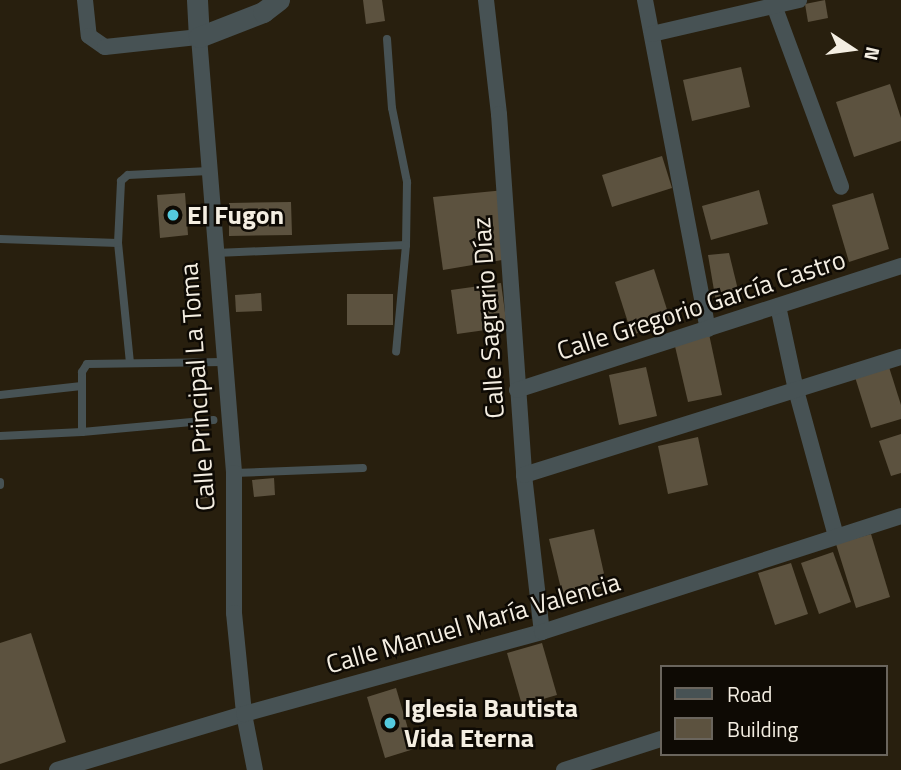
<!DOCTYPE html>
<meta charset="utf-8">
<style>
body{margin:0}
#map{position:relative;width:901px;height:770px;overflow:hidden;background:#281f0e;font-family:"Titillium Web",sans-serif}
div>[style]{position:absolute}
.building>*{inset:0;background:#5c523f}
.service>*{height:8px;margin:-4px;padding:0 4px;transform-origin:4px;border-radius:4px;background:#475254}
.minor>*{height:16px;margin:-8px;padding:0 8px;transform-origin:8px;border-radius:8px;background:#475254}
.tertiary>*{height:21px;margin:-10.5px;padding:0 10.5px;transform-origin:10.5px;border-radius:10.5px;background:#475254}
.dots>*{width:19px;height:19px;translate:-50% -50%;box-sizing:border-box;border:4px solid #0e0a04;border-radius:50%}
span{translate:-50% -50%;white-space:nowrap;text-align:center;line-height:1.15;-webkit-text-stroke:5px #0e0a04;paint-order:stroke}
.poi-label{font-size:26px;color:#f4eee2;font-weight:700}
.left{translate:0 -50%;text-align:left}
.street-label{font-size:26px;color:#f4eee2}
.legend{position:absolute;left:660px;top:665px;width:228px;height:91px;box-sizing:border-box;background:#0e0a04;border:2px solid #6a655d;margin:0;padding:9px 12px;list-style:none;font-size:21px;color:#f4eee2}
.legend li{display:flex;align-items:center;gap:14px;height:35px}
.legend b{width:35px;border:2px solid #6a655d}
.north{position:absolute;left:817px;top:14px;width:70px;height:70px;-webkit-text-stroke:5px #0e0a04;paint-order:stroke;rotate:103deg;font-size:19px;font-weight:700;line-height:28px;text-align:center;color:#f4eee2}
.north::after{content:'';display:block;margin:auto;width:24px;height:32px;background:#f4eee2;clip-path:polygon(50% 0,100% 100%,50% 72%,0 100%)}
</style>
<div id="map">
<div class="building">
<div style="clip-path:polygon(363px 0,382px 0,385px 21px,366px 24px)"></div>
<div style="clip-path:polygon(825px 0,828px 18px,808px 22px,805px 4px)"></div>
<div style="clip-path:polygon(741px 67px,750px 107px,692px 121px,683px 80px)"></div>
<div style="clip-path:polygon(890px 84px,901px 118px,901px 141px,854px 157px,836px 102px)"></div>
<div style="clip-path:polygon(662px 156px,672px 188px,612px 207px,602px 175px)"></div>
<div style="clip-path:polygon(505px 190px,508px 259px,443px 270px,433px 197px)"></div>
<div style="clip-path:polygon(759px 190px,768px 224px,711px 240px,702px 206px)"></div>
<div style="clip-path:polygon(185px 193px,188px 235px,160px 238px,157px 195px)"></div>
<div style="clip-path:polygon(873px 193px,889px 249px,849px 262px,832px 205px)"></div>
<div style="clip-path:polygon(291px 202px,292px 235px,229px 236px,229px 203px)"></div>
<div style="clip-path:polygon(729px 253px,741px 302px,717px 308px,708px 255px)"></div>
<div style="clip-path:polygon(654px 269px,671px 322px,632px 335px,615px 282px)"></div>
<div style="clip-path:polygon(501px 283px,507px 327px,457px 334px,451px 290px)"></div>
<div style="clip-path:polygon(261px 293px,262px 311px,236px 312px,235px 295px)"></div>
<div style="clip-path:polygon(347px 294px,393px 294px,393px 325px,347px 325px)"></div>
<div style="clip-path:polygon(709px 334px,722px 395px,688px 402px,674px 342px)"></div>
<div style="clip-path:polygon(646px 367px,657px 416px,619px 425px,609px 375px)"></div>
<div style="clip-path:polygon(889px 367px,901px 405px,901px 419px,871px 428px,855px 377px)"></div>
<div style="clip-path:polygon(901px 434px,901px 473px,891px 476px,879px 441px)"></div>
<div style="clip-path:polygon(698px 437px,708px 485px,668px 494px,658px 446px)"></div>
<div style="clip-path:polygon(274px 478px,275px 495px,254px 497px,252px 480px)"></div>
<div style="clip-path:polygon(213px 486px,213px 497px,199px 499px,198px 487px)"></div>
<div style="clip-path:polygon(594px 529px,607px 587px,563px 597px,549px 539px)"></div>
<div style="clip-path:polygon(871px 534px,890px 597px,856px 608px,836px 544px)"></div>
<div style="clip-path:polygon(833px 552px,851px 602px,819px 614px,801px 563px)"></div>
<div style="clip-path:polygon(791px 563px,808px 614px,775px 625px,758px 573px)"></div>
<div style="clip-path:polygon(31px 633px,66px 742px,0 764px,0 643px)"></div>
<div style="clip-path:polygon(542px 643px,557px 695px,522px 705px,507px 653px)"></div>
<div style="clip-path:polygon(396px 688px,414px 749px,385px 758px,367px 697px)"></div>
</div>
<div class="service">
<div style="left:387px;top:39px;width:69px;rotate:85.9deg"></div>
<div style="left:392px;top:108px;width:76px;rotate:78.5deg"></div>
<div style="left:407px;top:182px;width:63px;rotate:90.9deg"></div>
<div style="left:0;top:239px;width:118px;rotate:1.9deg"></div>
<div style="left:216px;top:253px;width:190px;rotate:-2.4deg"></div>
<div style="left:406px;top:245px;width:107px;rotate:95.3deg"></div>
<div style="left:130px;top:363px;width:121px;rotate:-95.7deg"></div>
<div style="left:118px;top:243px;width:62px;rotate:-87.2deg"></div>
<div style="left:121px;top:181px;width:9px;rotate:-41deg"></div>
<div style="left:128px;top:175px;width:81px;rotate:-2.8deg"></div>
<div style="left:0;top:395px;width:82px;rotate:-6.3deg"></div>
<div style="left:82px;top:432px;width:132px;rotate:-5.2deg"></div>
<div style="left:0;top:436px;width:82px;rotate:-2.8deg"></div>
<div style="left:82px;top:432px;width:60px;rotate:-90deg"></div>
<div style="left:82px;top:372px;width:9px;rotate:-58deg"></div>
<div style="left:87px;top:364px;width:137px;rotate:-0.8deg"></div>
<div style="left:234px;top:473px;width:129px;rotate:-2.2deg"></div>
<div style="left:0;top:482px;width:3px;rotate:90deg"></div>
</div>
<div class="minor">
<div style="left:85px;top:0;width:36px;rotate:84deg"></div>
<div style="left:89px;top:36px;width:19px;rotate:35deg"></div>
<div style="left:105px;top:47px;width:95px;rotate:-6.1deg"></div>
<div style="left:199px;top:37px;width:437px;rotate:85.4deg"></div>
<div style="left:234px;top:473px;width:140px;rotate:90deg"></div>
<div style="left:234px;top:613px;width:101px;rotate:84.3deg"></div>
<div style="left:244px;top:714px;width:57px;rotate:78.9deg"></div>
<div style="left:486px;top:0;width:115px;rotate:83.5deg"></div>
<div style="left:499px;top:114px;width:362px;rotate:86deg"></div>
<div style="left:524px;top:475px;width:158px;rotate:83.5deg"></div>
<div style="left:645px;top:0;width:335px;rotate:79.2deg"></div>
<div style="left:772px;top:0;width:199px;rotate:69.7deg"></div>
<div style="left:652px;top:34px;width:151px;rotate:-13deg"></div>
<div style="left:778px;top:306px;width:86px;rotate:77.9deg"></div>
<div style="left:796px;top:390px;width:151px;rotate:74.7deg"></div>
<div style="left:517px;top:390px;width:404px;rotate:-17.9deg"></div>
<div style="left:524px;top:475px;width:395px;rotate:-17.4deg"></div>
<div style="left:57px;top:770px;width:195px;rotate:-16.7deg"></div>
<div style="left:244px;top:714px;width:309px;rotate:-15.4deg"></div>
<div style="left:542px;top:632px;width:377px;rotate:-17.9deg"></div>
<div style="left:564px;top:770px;width:102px;rotate:-17.7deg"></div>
</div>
<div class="tertiary">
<div style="left:197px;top:0;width:37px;rotate:87deg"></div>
<div style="left:199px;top:37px;width:69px;rotate:-21.3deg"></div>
<div style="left:263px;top:12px;width:20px;rotate:-37deg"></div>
</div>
<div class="dots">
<div style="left:173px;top:215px;background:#54cade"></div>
<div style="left:390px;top:723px;background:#54cade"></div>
</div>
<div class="poi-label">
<span class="left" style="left:187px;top:215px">El Fugon</span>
<span class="left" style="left:404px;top:723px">Iglesia Bautista<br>Vida Eterna</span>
</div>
<div class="street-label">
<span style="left:701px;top:305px;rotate:-18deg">Calle Gregorio García Castro</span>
<span style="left:488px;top:318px;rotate:-94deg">Calle Sagrario Díaz</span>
<span style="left:197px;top:387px;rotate:-94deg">Calle Principal La Toma</span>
<span style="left:473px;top:623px;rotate:-16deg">Calle Manuel María Valencia</span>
</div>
<ul class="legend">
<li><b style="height:9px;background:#475254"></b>Road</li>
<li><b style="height:19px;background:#5c523f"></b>Building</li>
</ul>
<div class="north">N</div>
</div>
